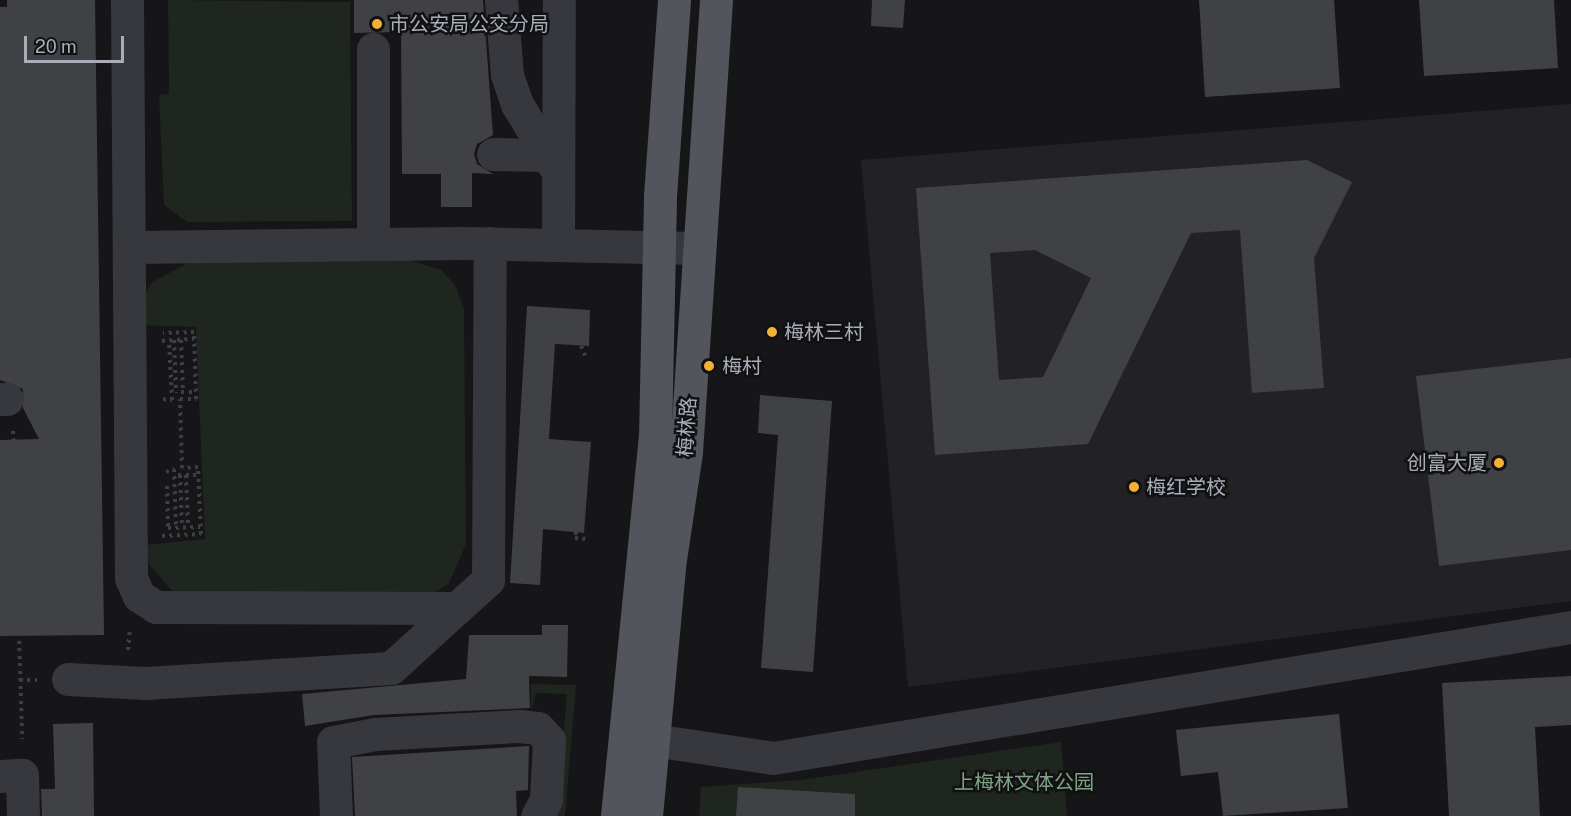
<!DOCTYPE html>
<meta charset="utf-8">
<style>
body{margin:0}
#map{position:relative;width:1571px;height:816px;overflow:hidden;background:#161618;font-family:"Public Sans","Noto Sans SC",sans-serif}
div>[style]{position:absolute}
.built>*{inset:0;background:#222225}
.green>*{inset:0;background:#1e261f}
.building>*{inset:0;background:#404145}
.path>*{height:4px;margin-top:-2px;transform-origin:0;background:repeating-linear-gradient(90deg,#3d3f44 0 3px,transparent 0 7.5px)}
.minor>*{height:33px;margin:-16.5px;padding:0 16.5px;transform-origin:16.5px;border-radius:16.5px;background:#37383d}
.major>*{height:33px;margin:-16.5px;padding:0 16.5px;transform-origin:16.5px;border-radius:16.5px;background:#53555c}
.dots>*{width:16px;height:16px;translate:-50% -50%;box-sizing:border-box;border:3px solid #111113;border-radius:50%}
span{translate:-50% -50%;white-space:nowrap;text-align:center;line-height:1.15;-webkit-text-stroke:5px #111113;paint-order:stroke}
.poi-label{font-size:20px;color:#a8adb8}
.left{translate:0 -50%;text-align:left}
.right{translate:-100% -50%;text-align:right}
.street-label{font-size:20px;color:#a8adb8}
.park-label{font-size:20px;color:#7fa381}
.scale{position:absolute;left:24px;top:36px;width:100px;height:27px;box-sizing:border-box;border:3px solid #a8adb8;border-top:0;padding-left:8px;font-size:18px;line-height:21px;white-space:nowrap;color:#a8adb8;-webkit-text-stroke:4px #111113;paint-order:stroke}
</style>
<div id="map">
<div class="built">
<div style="clip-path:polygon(1571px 104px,1571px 601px,908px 687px,861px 160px)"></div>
</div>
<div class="green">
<div style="clip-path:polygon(168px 0,350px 2px,352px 221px,187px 222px,164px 205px,159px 95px,169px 94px)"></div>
<div style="clip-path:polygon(405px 259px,441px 270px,455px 285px,464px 309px,466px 544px,449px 583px,431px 595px,184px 597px,170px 589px,149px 564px,145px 545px,205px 539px,196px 327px,138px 325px,142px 298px,152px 282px,192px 261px)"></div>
<div style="clip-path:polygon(531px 684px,576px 685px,565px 816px,556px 816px,567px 694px,536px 693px,531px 711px)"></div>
<div style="clip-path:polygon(1061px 742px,1067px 816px,699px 816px,701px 787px,801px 780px)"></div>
</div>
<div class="building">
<div style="clip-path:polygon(7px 0,95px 0,104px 635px,0 636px,0 440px,39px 439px,23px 408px,23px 389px,0 380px,0 7px,7px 7px)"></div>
<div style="clip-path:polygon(354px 0,483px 0,493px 135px,477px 144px,474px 154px,477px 164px,493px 174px,472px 173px,472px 207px,441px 207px,441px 174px,402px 174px,401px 32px,354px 33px)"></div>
<div style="clip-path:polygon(872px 0,905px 0,903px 28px,871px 26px)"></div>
<div style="clip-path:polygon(1199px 0,1334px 0,1340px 88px,1205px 97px)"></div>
<div style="clip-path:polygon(1419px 0,1554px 0,1558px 68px,1424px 76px)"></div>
<div style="clip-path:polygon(evenodd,1307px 160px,1352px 182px,1314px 258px,1324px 388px,1252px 393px,1240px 230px,1191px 233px,1088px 444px,935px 455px,916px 188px,1307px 160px,1035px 250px,1091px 278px,1043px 377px,999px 380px,990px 253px,1035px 250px)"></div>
<div style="clip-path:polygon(527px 306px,590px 310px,589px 346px,555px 344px,549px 439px,591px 442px,584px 533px,543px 529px,540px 585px,510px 583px)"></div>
<div style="clip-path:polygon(1571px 358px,1571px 550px,1439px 566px,1416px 376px)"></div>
<div style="clip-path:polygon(760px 395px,832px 401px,813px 672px,761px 668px,778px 435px,758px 433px)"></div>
<div style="clip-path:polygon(542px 625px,568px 625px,567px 677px,529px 676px,530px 708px,374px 715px,305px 726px,302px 694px,466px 679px,469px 635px,542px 635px)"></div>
<div style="clip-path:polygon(1571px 676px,1571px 725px,1535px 727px,1540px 816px,1449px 816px,1442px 683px)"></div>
<div style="clip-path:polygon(1339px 714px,1348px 808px,1223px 816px,1218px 772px,1181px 776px,1176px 730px)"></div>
<div style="clip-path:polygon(93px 723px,94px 816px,42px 816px,41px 789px,55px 789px,53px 724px)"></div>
<div style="clip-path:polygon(529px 746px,528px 790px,516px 791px,517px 816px,355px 816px,352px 757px)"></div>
<div style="clip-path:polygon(738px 787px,855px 794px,855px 816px,736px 816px)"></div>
</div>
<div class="path">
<div style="left:174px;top:340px;width:53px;rotate:87.8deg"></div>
<div style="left:181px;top:340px;width:52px;rotate:87.8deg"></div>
<div style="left:162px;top:341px;width:32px;rotate:-4deg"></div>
<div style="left:581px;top:346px;width:13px;rotate:67deg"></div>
<div style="left:181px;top:392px;width:14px"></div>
<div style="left:163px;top:399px;width:9px;rotate:6deg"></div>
<div style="left:172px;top:400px;width:60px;rotate:-92.9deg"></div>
<div style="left:13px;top:431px;width:308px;rotate:88.3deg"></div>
<div style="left:166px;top:472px;width:9px;rotate:-21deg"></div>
<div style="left:174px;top:469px;width:59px;rotate:88.1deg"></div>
<div style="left:178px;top:475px;width:20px"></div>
<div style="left:180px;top:475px;width:52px;rotate:87.8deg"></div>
<div style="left:186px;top:475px;width:52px;rotate:87.8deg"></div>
<div style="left:167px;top:486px;width:42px;rotate:88.6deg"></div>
<div style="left:168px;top:528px;width:32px;rotate:-2deg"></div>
<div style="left:576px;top:532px;width:6px;rotate:99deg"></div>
<div style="left:575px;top:538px;width:14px;rotate:4deg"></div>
<div style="left:162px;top:536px;width:39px;rotate:-3deg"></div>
<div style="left:201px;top:534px;width:67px;rotate:-92.6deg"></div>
<div style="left:198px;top:467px;width:16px;rotate:176deg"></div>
<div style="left:182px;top:468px;width:69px;rotate:-91.7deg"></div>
<div style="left:180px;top:399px;width:16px"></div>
<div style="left:196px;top:399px;width:67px;rotate:-91.7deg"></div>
<div style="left:194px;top:332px;width:31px;rotate:178deg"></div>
<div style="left:128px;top:650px;width:22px;rotate:-85deg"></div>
<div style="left:20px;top:680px;width:17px"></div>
</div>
<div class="minor">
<div style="left:127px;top:0;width:578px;rotate:89.6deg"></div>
<div style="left:131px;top:578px;width:20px;rotate:66deg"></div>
<div style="left:139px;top:596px;width:20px;rotate:33deg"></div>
<div style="left:156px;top:607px;width:301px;rotate:0.2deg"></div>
<div style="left:457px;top:608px;width:42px;rotate:-42.1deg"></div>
<div style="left:488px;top:580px;width:337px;rotate:-89.7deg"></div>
<div style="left:501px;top:0;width:75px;rotate:85.4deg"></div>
<div style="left:507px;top:75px;width:31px;rotate:71deg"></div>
<div style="left:517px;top:104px;width:79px;rotate:58.9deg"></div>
<div style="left:373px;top:49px;width:195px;rotate:90deg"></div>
<div style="left:493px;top:154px;width:55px;rotate:1deg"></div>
<div style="left:558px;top:244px;width:244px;rotate:-89.8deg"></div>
<div style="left:129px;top:247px;width:334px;rotate:-0.7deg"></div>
<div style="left:463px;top:243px;width:233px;rotate:1.2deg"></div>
<div style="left:0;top:399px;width:7px"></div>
<div style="left:68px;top:679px;width:77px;rotate:3deg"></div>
<div style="left:145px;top:683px;width:246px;rotate:-3.5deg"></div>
<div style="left:391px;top:668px;width:89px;rotate:-42.3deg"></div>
<div style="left:653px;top:740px;width:121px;rotate:8.5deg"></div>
<div style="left:773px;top:758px;width:809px;rotate:-9.32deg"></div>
<div style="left:0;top:776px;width:22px;rotate:-3deg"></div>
<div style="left:22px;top:775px;width:41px;rotate:88.6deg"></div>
<div style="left:336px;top:816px;width:74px;rotate:-92.3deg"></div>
<div style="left:333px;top:742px;width:43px;rotate:-10.8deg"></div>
<div style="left:375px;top:734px;width:144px;rotate:-3.2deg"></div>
<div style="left:519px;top:726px;width:19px;rotate:6deg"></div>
<div style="left:538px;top:728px;width:16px;rotate:47deg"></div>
<div style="left:549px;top:740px;width:60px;rotate:92.9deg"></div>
<div style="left:546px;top:800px;width:18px;rotate:119deg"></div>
</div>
<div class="major">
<div style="left:617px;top:816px;width:381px;rotate:-84.3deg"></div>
<div style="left:655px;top:437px;width:241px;rotate:-88.8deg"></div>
<div style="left:660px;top:196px;width:196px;rotate:-85.9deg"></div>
<div style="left:646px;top:816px;width:251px;rotate:-84.7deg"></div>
<div style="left:669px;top:566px;width:115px;rotate:-81.5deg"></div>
<div style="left:686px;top:452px;width:453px;rotate:-86.2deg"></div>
</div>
<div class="dots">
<div style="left:377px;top:24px;background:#f2b134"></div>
<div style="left:772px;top:332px;background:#f2b134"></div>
<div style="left:709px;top:366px;background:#f2b134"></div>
<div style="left:1499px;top:463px;background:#f2b134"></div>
<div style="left:1134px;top:487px;background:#f2b134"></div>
</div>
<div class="poi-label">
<span class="left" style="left:389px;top:24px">市公安局公交分局</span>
<span class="left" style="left:784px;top:332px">梅林三村</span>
<span class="left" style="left:722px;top:366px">梅村</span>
<span class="right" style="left:1487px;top:463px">创富大厦</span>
<span class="left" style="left:1146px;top:487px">梅红学校</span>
</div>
<div class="street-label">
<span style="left:687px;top:427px;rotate:-86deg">梅林路</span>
</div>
<div class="park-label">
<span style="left:1024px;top:782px">上梅林文体公园</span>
</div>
<div class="scale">20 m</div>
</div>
